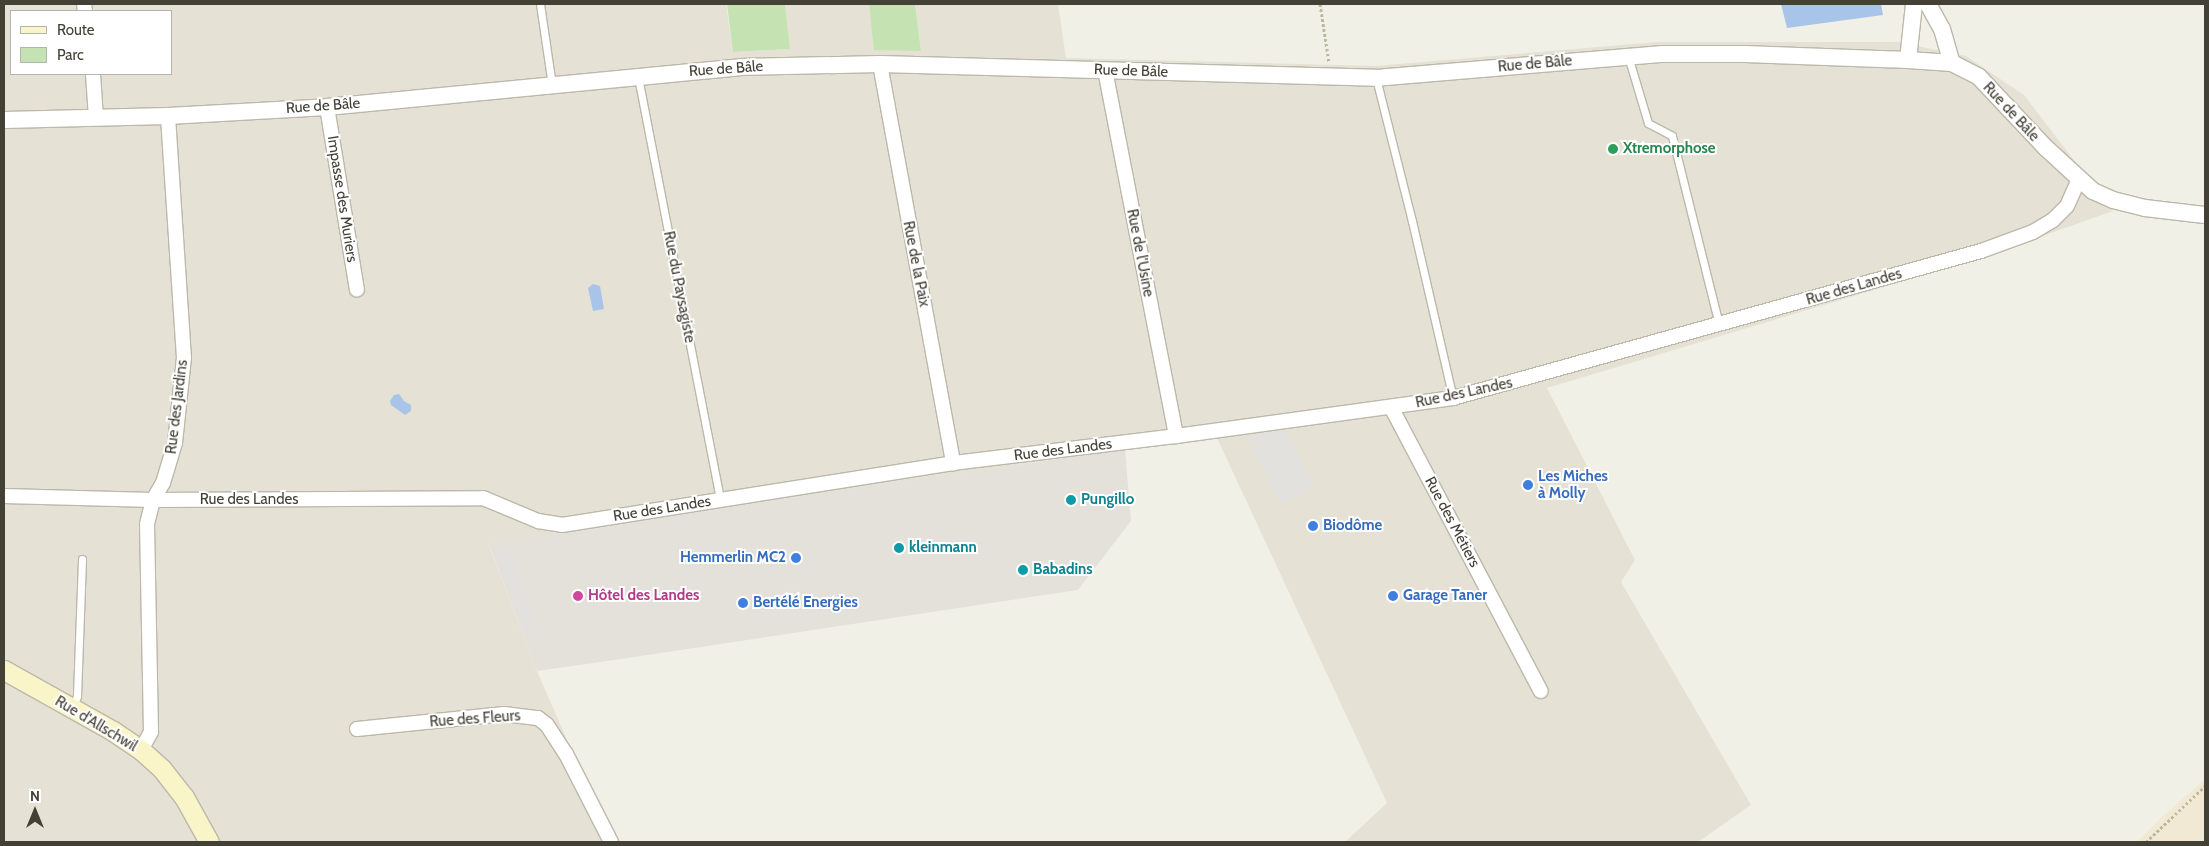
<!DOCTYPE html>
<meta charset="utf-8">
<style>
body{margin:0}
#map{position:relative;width:2209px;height:846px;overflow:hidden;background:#f1f0e6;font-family:Cabin,sans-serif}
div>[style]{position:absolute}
.residential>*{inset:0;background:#e5e2d5}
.commercial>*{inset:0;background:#f1e9d3}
.industrial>*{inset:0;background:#e4e1db}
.green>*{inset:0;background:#c5e2b3}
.parking>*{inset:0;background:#e3e1de}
.water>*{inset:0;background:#a8c4e9}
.path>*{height:3px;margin-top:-1.5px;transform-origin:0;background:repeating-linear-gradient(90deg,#bcb69c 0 2.5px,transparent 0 5px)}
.roads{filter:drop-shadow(1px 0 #bcb8aa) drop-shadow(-1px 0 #bcb8aa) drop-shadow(0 1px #bcb8aa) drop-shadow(0 -1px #bcb8aa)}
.service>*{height:7px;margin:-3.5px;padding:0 3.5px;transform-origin:3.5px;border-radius:3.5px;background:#fff}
.minor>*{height:14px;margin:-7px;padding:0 7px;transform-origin:7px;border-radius:7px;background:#fff}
.tertiary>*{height:16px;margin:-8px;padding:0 8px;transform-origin:8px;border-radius:8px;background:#fff}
.secondary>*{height:19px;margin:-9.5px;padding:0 9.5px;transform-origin:9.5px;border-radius:9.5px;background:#f9f5c8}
.dots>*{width:14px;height:14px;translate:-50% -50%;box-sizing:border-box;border:2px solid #fff;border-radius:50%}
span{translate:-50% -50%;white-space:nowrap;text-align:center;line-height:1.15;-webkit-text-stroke:4px #fff;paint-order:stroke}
.street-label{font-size:15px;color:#434036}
.leisure-label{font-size:15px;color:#27864d;font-weight:700}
.left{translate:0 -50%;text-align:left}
.shop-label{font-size:15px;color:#366cbe;font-weight:700}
.right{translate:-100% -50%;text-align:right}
.culture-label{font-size:15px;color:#0d838f;font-weight:700}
.hotel-label{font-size:15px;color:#b23c85;font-weight:700}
.frame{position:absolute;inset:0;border:5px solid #434036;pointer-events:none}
.legend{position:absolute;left:10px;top:10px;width:162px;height:65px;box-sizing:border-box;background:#fff;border:1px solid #b4b3af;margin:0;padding:6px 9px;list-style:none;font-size:15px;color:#434036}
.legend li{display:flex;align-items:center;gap:10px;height:25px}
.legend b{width:25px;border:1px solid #b4b3af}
.north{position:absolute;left:10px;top:786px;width:50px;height:50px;-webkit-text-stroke:4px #fff;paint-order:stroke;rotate:0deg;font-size:14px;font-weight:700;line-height:20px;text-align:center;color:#434036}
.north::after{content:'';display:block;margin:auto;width:18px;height:22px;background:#434036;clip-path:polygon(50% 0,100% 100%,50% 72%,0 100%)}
</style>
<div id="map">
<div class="residential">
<div style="clip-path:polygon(evenodd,4px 4px,726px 4px,733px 52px,790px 49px,785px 4px,869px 4px,875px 50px,921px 50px,915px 4px,1058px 4px,1066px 58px,1375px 66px,1657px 42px,1897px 42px,1966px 56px,2024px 95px,2113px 211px,1981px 258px,1547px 388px,1635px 560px,1621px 582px,1751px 805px,1698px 842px,1345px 842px,1387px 803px,1217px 438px,1125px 449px,488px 543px,537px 671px,581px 772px,615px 842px,4px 842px,4px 4px,11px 11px,171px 11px,171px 74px,11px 74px,11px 11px)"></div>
</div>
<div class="commercial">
<div style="clip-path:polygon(2205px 779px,2205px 842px,2137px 842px,2162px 817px)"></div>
</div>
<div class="industrial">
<div style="clip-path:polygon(1125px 449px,1131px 521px,1078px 590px,621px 659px,537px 671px,488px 542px)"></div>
</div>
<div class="green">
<div style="clip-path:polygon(727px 4px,785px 4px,790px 49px,733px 52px)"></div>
<div style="clip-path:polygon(869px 4px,915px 4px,921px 51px,874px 50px)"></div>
</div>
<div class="parking">
<div style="clip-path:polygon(1285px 428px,1315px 487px,1280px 504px,1247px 436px)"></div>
<div style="clip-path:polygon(509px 550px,537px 627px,524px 632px,495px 551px)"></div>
</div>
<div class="water">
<div style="clip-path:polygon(1781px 4px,1881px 4px,1883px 15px,1787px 28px)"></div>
<div style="clip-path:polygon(593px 284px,600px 286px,604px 309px,593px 311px,588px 288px)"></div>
<div style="clip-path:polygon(399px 394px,404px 401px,411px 405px,411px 411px,405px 415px,391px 405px,390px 401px,394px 395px)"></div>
</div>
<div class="path">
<div style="left:1320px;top:4px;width:59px;rotate:81.2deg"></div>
<div style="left:2146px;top:842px;width:81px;rotate:-43.5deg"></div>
</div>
<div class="roads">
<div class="service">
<div style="left:540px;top:4px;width:82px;rotate:81.6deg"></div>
<div style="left:1628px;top:56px;width:70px;rotate:73.4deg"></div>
<div style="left:1648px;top:123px;width:27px;rotate:28deg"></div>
<div style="left:1672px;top:136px;width:195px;rotate:76deg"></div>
<div style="left:638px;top:77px;width:430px;rotate:79deg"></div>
<div style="left:1376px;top:78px;width:147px;rotate:75.9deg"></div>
<div style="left:1412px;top:221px;width:182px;rotate:77deg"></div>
<div style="left:73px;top:708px;width:13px;rotate:-72deg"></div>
<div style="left:77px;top:696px;width:137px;rotate:-87.9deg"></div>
</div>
<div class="minor">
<div style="left:84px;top:4px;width:7px;rotate:82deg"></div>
<div style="left:880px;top:64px;width:406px;rotate:79.6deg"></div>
<div style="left:1105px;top:70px;width:373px;rotate:79deg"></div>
<div style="left:93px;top:74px;width:44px;rotate:86.1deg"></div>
<div style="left:327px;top:107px;width:185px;rotate:80.7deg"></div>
<div style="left:1391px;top:407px;width:321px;rotate:62.2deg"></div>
<div style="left:4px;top:496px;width:149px;rotate:1.5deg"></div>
<div style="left:153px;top:500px;width:330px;rotate:-0.3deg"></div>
<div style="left:483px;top:498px;width:60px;rotate:22.7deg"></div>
<div style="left:538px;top:521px;width:24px;rotate:9deg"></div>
<div style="left:562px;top:525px;width:396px;rotate:-9deg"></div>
<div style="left:953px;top:463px;width:225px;rotate:-6.9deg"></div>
<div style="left:1176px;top:436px;width:280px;rotate:-7.8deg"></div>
<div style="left:1453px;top:398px;width:548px;rotate:-15.56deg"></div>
<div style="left:1981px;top:251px;width:55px;rotate:-20.1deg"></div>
<div style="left:2033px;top:232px;width:23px;rotate:-31deg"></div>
<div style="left:2053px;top:220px;width:20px;rotate:-45deg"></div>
<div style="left:2067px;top:206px;width:30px;rotate:-66deg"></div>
<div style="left:357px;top:729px;width:148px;rotate:-5.8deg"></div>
<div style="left:504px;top:714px;width:34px;rotate:7deg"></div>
<div style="left:538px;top:718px;width:11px;rotate:38deg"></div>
<div style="left:547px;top:725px;width:35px;rotate:57deg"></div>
<div style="left:566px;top:754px;width:99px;rotate:62.9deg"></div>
<div style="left:141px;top:750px;width:21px;rotate:-61deg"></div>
<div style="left:151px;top:732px;width:208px;rotate:-91.1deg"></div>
<div style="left:147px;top:524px;width:25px;rotate:-76deg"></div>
<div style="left:153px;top:500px;width:20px;rotate:-60deg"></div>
<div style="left:163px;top:483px;width:42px;rotate:-73.3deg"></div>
<div style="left:175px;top:443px;width:85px;rotate:-84deg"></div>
<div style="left:184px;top:358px;width:243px;rotate:-93.8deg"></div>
</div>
<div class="tertiary">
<div style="left:1928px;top:4px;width:29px;rotate:61deg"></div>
<div style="left:1942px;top:29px;width:35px;rotate:74deg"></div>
<div style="left:1908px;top:60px;width:56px;rotate:-83.9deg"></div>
<div style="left:4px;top:120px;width:164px;rotate:-1.4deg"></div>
<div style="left:168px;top:116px;width:159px;rotate:-3.2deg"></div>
<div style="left:327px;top:107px;width:415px;rotate:-5.5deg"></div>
<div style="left:740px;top:67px;width:140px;rotate:-1.2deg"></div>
<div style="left:880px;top:64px;width:496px;rotate:1.6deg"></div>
<div style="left:1376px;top:78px;width:288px;rotate:-4.8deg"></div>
<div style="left:1663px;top:54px;width:82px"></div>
<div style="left:1745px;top:54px;width:163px;rotate:2.1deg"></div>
<div style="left:1908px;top:60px;width:44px;rotate:3.9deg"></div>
<div style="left:1952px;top:63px;width:30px;rotate:27deg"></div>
<div style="left:1979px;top:77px;width:98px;rotate:46.7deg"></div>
<div style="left:2046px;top:148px;width:64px;rotate:42.5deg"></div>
<div style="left:2093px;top:191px;width:22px;rotate:24deg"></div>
<div style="left:2113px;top:200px;width:33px;rotate:14deg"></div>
<div style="left:2145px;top:208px;width:60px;rotate:6.7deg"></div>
</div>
<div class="secondary">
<div style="left:4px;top:670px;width:125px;rotate:29.2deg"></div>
<div style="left:113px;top:731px;width:34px;rotate:34deg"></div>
<div style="left:141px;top:750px;width:28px;rotate:42deg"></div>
<div style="left:162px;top:769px;width:36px;rotate:52deg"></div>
<div style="left:184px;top:797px;width:51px;rotate:60.9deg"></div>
</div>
</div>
<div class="dots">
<div style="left:1613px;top:149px;background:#2e9e5b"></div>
<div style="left:1528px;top:485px;background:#3f7fe0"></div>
<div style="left:1071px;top:500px;background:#0f9aa8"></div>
<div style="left:1313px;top:526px;background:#3f7fe0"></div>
<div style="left:899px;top:548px;background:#0f9aa8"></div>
<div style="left:796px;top:558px;background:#3f7fe0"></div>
<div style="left:1023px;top:570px;background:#0f9aa8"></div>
<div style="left:578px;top:596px;background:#d1479c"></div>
<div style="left:1393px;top:596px;background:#3f7fe0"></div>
<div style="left:743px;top:603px;background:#3f7fe0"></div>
</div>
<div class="street-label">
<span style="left:1535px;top:64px;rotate:-5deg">Rue de Bâle</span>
<span style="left:726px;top:69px;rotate:-4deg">Rue de Bâle</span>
<span style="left:1131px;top:71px;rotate:2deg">Rue de Bâle</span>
<span style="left:323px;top:106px;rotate:-4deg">Rue de Bâle</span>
<span style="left:2011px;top:112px;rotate:47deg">Rue de Bâle</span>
<span style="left:342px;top:199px;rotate:81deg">Impasse des Muriers</span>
<span style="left:1140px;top:253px;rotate:79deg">Rue de l'Usine</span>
<span style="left:916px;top:264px;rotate:79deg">Rue de la Paix</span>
<span style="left:679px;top:287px;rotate:79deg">Rue du Paysagiste</span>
<span style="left:1854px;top:287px;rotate:-16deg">Rue des Landes</span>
<span style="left:1464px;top:393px;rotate:-12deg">Rue des Landes</span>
<span style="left:177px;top:407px;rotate:-83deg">Rue des Jardins</span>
<span style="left:1063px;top:450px;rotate:-7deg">Rue des Landes</span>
<span style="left:249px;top:500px">Rue des Landes</span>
<span style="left:662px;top:509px;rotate:-9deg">Rue des Landes</span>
<span style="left:1452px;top:522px;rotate:62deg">Rue des Métiers</span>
<span style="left:475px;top:719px;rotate:-4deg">Rue des Fleurs</span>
<span style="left:96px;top:724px;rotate:31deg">Rue d'Allschwil</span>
</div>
<div class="leisure-label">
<span class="left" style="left:1623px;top:149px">Xtremorphose</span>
</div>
<div class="shop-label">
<span class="left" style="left:1538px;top:485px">Les Miches<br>à Molly</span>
<span class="left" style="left:1323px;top:526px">Biodôme</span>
<span class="right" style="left:786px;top:558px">Hemmerlin MC2</span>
<span class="left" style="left:1403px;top:596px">Garage Taner</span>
<span class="left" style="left:753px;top:603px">Bertélé Energies</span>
</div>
<div class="culture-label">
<span class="left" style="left:1081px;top:500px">Pungillo</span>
<span class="left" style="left:909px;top:548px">kleinmann</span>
<span class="left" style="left:1033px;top:570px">Babadins</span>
</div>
<div class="hotel-label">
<span class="left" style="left:588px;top:596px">Hôtel des Landes</span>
</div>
<div class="frame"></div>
<ul class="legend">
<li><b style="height:6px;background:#f9f5c8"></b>Route</li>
<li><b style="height:14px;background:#c5e2b3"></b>Parc</li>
</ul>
<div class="north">N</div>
</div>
